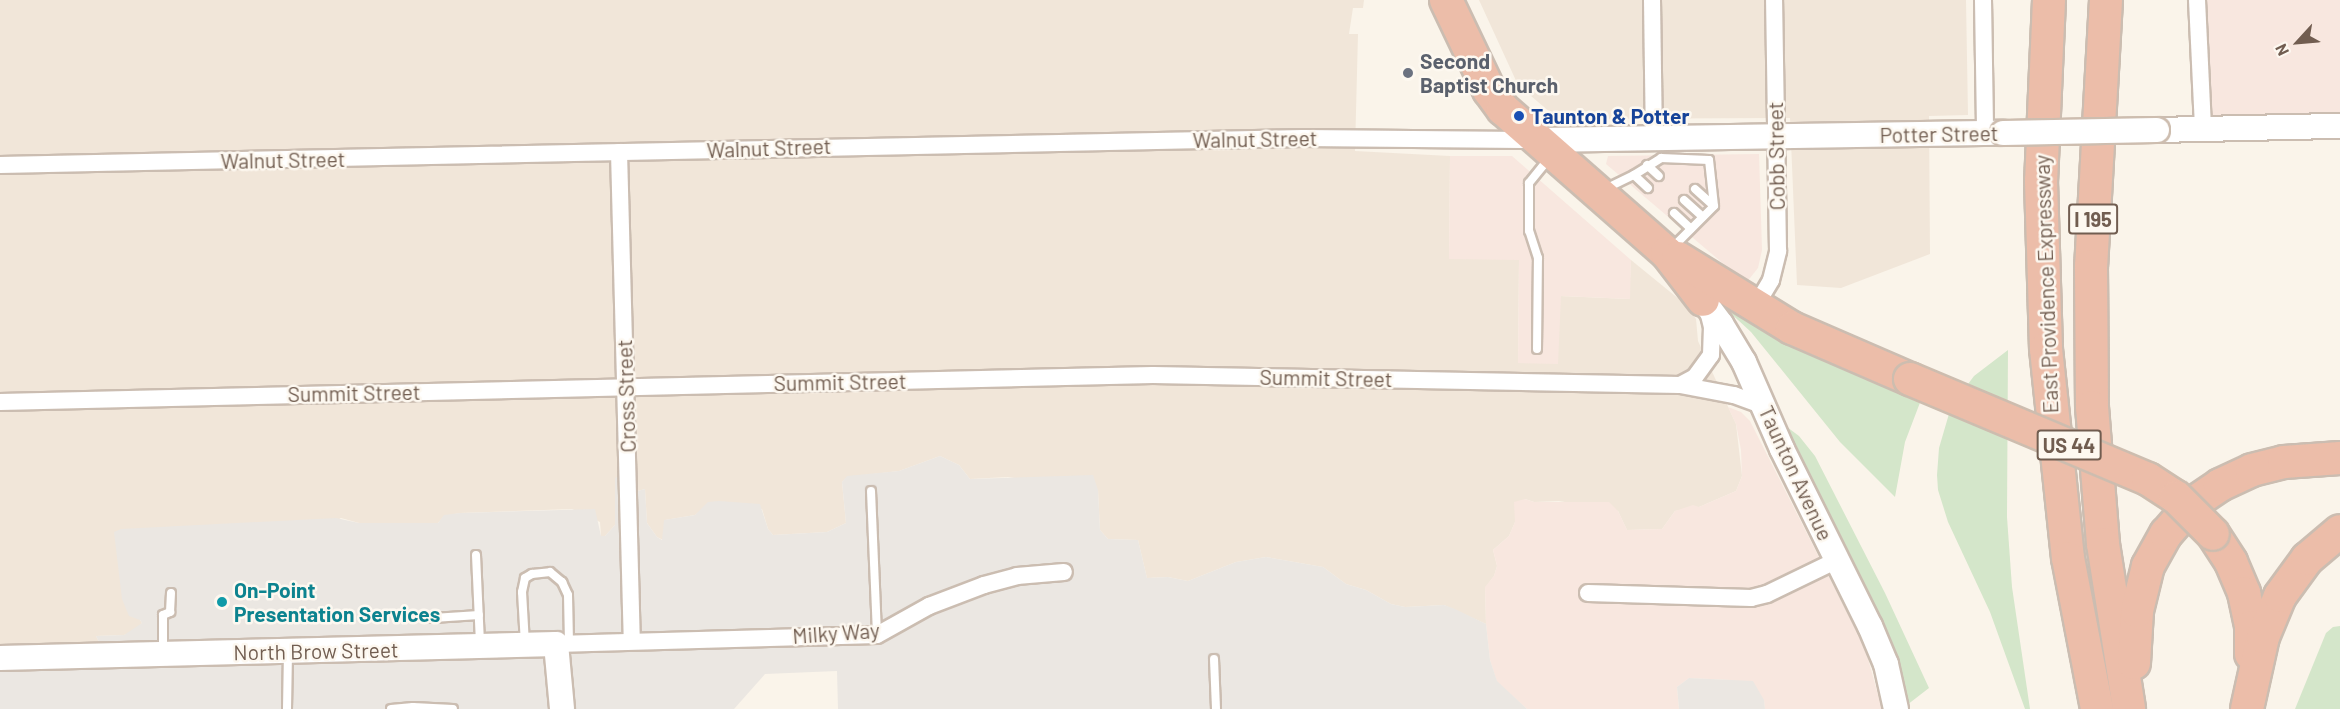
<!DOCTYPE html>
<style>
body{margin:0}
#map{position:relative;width:2340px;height:709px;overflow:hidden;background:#faf4ea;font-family:Barlow,sans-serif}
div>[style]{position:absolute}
.residential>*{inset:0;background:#f1e6d9}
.commercial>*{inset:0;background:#f8e7df}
.industrial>*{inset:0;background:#ebe7e2}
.green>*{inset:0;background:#d4e6ca}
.roads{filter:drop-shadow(2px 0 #cbbdb1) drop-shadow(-2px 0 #cbbdb1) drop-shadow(0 2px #cbbdb1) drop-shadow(0 -2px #cbbdb1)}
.lane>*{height:8px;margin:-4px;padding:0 4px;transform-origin:4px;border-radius:4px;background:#fff}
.street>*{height:16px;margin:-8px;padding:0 8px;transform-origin:8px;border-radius:8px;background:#fff}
.secondary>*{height:24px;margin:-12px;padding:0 12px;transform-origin:12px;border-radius:12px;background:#fff}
.highway>*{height:32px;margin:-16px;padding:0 16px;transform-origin:16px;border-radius:16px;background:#ecbda9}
.bridges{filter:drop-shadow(2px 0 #cdbdaf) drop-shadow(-2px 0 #cdbdaf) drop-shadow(0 2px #cdbdaf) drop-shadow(0 -2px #cdbdaf)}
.secondary-bridge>*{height:24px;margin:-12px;padding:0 12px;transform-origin:12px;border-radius:12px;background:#fff}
.highway-bridge>*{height:32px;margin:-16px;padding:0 16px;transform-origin:16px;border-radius:16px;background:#ecbda9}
.dots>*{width:16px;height:16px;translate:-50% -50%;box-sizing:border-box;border:3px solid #fdf8f0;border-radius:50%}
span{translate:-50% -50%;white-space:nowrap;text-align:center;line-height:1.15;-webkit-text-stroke:5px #fdf8f0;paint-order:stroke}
.shield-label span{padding:2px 4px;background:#fdf8f0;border:2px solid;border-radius:4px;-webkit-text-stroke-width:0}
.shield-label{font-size:20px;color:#715d50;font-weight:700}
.worship-label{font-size:21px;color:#5b616d;font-weight:700}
.left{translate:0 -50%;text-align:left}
.transit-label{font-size:21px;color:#164399;font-weight:700}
.street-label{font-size:21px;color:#715d50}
.culture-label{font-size:21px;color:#0d838f;font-weight:700}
.north{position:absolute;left:2268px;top:12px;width:60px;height:60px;-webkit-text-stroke:4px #fdf8f0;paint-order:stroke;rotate:244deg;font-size:16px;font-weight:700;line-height:24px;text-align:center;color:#715d50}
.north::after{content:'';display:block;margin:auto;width:21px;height:27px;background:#715d50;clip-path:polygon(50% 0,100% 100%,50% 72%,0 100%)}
</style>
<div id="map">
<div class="residential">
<div style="clip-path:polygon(0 0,1364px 0,1363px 8px,1353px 8px,1349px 34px,1358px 34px,1355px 151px,1450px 156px,1449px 259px,1519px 259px,1518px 363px,1560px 296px,1629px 299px,1631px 260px,1685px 304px,1696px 319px,1698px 341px,1736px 424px,1742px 476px,1736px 491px,1699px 507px,1675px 511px,1662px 529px,1627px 530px,1618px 511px,1559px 501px,1534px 502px,1525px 499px,1509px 536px,1493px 550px,1497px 566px,1494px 576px,1485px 588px,1486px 624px,1444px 605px,1405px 607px,1391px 604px,1366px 590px,1346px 584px,1323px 567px,1266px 557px,1236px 562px,1188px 581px,1168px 577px,1147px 578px,1138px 540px,1108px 539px,1100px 530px,1098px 490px,1008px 477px,970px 479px,959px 465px,940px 456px,899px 471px,847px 477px,842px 482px,846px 523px,827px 532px,773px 535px,768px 529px,762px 509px,704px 508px,695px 515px,665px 520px,663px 540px,657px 537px,647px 523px,645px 489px,634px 492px,615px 478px,617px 516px,615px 525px,605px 536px,601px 536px,600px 522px,572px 509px,460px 513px,444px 516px,438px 523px,359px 523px,341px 518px,140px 620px,142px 623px,134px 631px,124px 635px,96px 636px,102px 648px,0 654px)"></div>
<div style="clip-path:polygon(1479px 0,1966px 0,1968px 115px,1929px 116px,1930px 254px,1841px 288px,1797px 285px,1790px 118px,1558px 119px,1518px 85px)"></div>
</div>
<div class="commercial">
<div style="clip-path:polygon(2196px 0,2340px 0,2340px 127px,2205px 128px)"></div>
<div style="clip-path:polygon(1759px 154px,1762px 250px,1758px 268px,1746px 283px,1606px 164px,1608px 156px)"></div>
<div style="clip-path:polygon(1450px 156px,1512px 156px,1631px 260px,1630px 299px,1561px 296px,1558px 364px,1518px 363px,1519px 260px,1449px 259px)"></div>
<div style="clip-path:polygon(1728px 407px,1741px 412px,1750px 421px,1865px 648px,1882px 709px,1765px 709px,1764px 700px,1731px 680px,1689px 678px,1677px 687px,1679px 709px,1527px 709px,1497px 682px,1490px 660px,1486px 624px,1485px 587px,1494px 576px,1497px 566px,1493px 550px,1509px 536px,1515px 522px,1514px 502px,1525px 499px,1534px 502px,1609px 502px,1618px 511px,1627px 530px,1662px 529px,1675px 511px,1693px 505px,1699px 507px,1736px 491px,1742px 476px,1741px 450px,1736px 424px)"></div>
</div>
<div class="industrial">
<div style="clip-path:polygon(940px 456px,959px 465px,970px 479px,1093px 475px,1098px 490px,1100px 530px,1108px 539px,1138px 540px,1147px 578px,1168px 577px,1188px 581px,1236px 562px,1266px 557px,1323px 567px,1346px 584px,1366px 590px,1391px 604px,1405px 607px,1444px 605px,1455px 609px,1486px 624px,1490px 660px,1497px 681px,1527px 709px,838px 709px,837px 671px,765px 674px,734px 709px,0 709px,0 654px,102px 648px,96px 636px,124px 635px,142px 623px,140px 620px,129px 616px,122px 599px,114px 532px,121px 529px,336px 518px,359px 523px,438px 523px,444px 515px,460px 513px,595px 509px,601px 536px,605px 536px,615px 525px,615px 478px,619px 476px,630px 483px,634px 492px,645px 489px,647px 523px,657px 537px,662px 540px,664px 520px,695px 515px,708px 502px,719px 501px,760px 504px,768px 529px,773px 535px,827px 532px,846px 523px,842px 482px,847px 476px,899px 471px)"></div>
<div style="clip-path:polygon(1689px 678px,1753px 681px,1764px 700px,1765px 709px,1679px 709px,1677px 687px)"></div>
</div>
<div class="green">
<div style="clip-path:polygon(1728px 305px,1921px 400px,1905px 442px,1895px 497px,1840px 442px,1751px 332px,1725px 308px)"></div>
<div style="clip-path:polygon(2008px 350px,2007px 517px,2012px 587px,2030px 709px,2025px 709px,1990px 612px,1948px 522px,1938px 490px,1937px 475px,1939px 448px,1951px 407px,1974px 376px)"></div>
<div style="clip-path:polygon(1783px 424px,1799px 436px,1815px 456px,1885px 593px,1929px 688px,1907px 705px,1896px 662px)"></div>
<div style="clip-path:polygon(2340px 626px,2340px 709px,2295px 709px,2326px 633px,2333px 627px)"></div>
</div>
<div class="roads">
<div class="lane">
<div style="left:1647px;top:165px;width:16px;rotate:43deg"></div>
<div style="left:1634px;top:175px;width:19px;rotate:43deg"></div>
<div style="left:1605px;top:189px;width:32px;rotate:-26deg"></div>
<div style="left:1634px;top:175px;width:32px;rotate:-32deg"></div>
<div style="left:1661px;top:158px;width:48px;rotate:2.4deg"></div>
<div style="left:1709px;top:160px;width:46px;rotate:83.8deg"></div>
<div style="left:1714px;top:206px;width:61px;rotate:135deg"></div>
<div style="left:1695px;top:189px;width:25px;rotate:42deg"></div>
<div style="left:1684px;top:200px;width:25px;rotate:42deg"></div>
<div style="left:1674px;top:213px;width:23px;rotate:43deg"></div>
<div style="left:1537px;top:349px;width:91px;rotate:-89.4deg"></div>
<div style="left:1538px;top:258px;width:28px;rotate:-108deg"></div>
<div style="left:1529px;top:231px;width:48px;rotate:-90deg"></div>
<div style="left:1529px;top:183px;width:32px;rotate:-51deg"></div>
<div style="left:871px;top:491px;width:144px;rotate:87.6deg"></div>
<div style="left:476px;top:555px;width:88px;rotate:87.4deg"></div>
<div style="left:433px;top:618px;width:46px;rotate:-3.7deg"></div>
<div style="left:525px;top:644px;width:52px;rotate:-93.3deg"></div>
<div style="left:522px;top:592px;width:14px;rotate:-78deg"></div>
<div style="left:525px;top:578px;width:8px;rotate:-30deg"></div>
<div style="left:532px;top:574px;width:18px;rotate:-6deg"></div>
<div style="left:550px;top:572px;width:16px;rotate:40deg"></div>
<div style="left:562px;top:582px;width:14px;rotate:65deg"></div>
<div style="left:568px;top:595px;width:48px;rotate:88.8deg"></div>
<div style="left:163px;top:651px;width:36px;rotate:-90deg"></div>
<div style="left:163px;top:615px;width:8px;rotate:-23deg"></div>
<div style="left:170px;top:612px;width:19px;rotate:-87deg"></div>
<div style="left:1214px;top:659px;width:50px;rotate:87.7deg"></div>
<div style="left:287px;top:709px;width:57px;rotate:-89deg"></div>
<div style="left:391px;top:709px;width:22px;rotate:-5deg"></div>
<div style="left:413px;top:707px;width:40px;rotate:2.9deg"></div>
</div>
<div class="street">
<div style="left:1652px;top:0;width:138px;rotate:89.2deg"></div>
<div style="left:1983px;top:0;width:133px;rotate:89.1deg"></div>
<div style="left:2197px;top:0;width:129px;rotate:87.3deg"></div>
<div style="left:619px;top:152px;width:489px;rotate:88.5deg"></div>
<div style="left:0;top:165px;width:1303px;rotate:-1.19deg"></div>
<div style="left:1303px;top:138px;width:233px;rotate:0.5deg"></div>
<div style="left:1755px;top:307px;width:31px;rotate:-59deg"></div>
<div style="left:1771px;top:280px;width:30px;rotate:-76deg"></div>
<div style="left:1778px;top:251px;width:251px;rotate:-90.9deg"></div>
<div style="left:1680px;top:385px;width:17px;rotate:-28deg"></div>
<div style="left:1695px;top:377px;width:27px;rotate:-54deg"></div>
<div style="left:1711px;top:355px;width:28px;rotate:-88deg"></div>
<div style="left:1712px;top:327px;width:16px;rotate:-104deg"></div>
<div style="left:0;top:402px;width:1153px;rotate:-1.34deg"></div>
<div style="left:1153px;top:375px;width:527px;rotate:1.09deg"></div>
<div style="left:1680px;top:385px;width:55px;rotate:10.5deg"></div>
<div style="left:1734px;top:395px;width:32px;rotate:20deg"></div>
<div style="left:1588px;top:593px;width:163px;rotate:1.8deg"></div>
<div style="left:1751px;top:598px;width:16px;rotate:-14deg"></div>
<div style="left:1767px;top:594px;width:78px;rotate:-25.9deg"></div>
<div style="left:556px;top:644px;width:321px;rotate:-1.6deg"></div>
<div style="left:877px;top:635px;width:60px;rotate:-29.1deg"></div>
<div style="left:929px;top:606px;width:59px;rotate:-20.9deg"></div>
<div style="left:984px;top:585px;width:34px;rotate:-15deg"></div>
<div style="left:1017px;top:576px;width:47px;rotate:-4.9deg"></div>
</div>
<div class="secondary">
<div style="left:2157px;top:130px;width:183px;rotate:-1.3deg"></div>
<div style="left:1537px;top:140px;width:466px;rotate:-0.9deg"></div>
<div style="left:1703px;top:300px;width:30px;rotate:53deg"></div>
<div style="left:1721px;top:324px;width:44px;rotate:58.8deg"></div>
<div style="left:1744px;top:362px;width:95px;rotate:66.4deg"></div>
<div style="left:1782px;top:449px;width:198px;rotate:63.6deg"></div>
<div style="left:1870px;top:626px;width:41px;rotate:67.2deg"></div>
<div style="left:1886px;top:664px;width:46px;rotate:77.5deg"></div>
<div style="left:0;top:658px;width:556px;rotate:-1.44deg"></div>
<div style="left:556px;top:644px;width:65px;rotate:84.7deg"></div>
</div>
<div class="highway">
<div style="left:1446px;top:0;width:100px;rotate:64.5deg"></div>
<div style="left:1489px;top:90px;width:24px;rotate:54deg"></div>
<div style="left:1503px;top:109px;width:218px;rotate:41.3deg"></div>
<div style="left:1667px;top:253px;width:59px;rotate:52.5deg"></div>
<div style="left:2049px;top:0;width:181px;rotate:92.5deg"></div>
<div style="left:2041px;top:181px;width:168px;rotate:88.3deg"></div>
<div style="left:2046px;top:349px;width:210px;rotate:84deg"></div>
<div style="left:2068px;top:558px;width:154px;rotate:79.1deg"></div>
<div style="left:2106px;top:0;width:266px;rotate:93.2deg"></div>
<div style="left:2091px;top:266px;width:141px;rotate:89.6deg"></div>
<div style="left:2092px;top:407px;width:137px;rotate:85.4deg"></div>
<div style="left:2103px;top:544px;width:167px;rotate:81deg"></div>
<div style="left:1678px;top:258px;width:134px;rotate:31.6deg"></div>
<div style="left:1792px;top:328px;width:129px;rotate:23.4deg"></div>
<div style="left:2213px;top:534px;width:33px;rotate:57deg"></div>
<div style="left:2231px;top:562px;width:34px;rotate:67deg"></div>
<div style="left:2244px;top:593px;width:35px;rotate:78deg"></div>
<div style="left:2251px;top:627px;width:27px;rotate:90deg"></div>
<div style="left:2134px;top:663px;width:52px;rotate:-86.7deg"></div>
<div style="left:2137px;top:611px;width:46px;rotate:-76.3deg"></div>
<div style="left:2148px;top:566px;width:37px;rotate:-61deg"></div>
<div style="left:2166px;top:534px;width:40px;rotate:-49deg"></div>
<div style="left:2192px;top:504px;width:34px;rotate:-34deg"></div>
<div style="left:2220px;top:485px;width:35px;rotate:-25deg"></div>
<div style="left:2252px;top:470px;width:33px;rotate:-14deg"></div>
<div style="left:2284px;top:462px;width:56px;rotate:-4.1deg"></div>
<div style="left:2247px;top:709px;width:74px;rotate:-77.5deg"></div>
<div style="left:2263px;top:637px;width:44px;rotate:-67.5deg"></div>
<div style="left:2280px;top:596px;width:46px;rotate:-53.9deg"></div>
<div style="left:2307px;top:559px;width:43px;rotate:-40.3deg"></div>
</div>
</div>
<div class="bridges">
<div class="secondary-bridge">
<div style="left:2003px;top:133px;width:154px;rotate:-1.1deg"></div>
</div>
<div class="highway-bridge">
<div style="left:1910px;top:379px;width:258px;rotate:22.8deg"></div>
<div style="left:2148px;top:479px;width:33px;rotate:33deg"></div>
<div style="left:2176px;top:497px;width:52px;rotate:45deg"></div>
</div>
</div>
<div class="dots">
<div style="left:1408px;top:73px;background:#6b7280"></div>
<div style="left:1519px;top:116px;background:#1a4fb4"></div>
<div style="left:222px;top:602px;background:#0f9aa8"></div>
</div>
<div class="shield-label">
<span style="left:2093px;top:219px">I 195</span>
<span style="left:2069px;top:445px">US 44</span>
</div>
<div class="worship-label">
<span class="left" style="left:1420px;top:73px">Second<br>Baptist Church</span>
</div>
<div class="transit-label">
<span class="left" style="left:1531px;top:116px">Taunton &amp; Potter</span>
</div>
<div class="street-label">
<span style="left:1939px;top:134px;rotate:-1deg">Potter Street</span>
<span style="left:1255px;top:139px;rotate:-1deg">Walnut Street</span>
<span style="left:769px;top:148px;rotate:-2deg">Walnut Street</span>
<span style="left:1776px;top:156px;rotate:-91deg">Cobb Street</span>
<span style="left:283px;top:160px;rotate:-1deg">Walnut Street</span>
<span style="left:2046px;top:284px;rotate:-92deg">East Providence Expressway</span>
<span style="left:1326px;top:378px;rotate:1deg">Summit Street</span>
<span style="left:840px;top:382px;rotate:-1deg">Summit Street</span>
<span style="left:354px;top:393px;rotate:-1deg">Summit Street</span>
<span style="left:626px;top:396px;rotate:-92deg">Cross Street</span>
<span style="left:1796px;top:473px;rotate:65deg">Taunton Avenue</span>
<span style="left:836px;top:633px;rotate:-4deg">Milky Way</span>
<span style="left:316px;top:651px;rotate:-1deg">North Brow Street</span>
</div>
<div class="culture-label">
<span class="left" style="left:234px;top:602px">On-Point<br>Presentation Services</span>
</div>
<div class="north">N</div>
</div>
